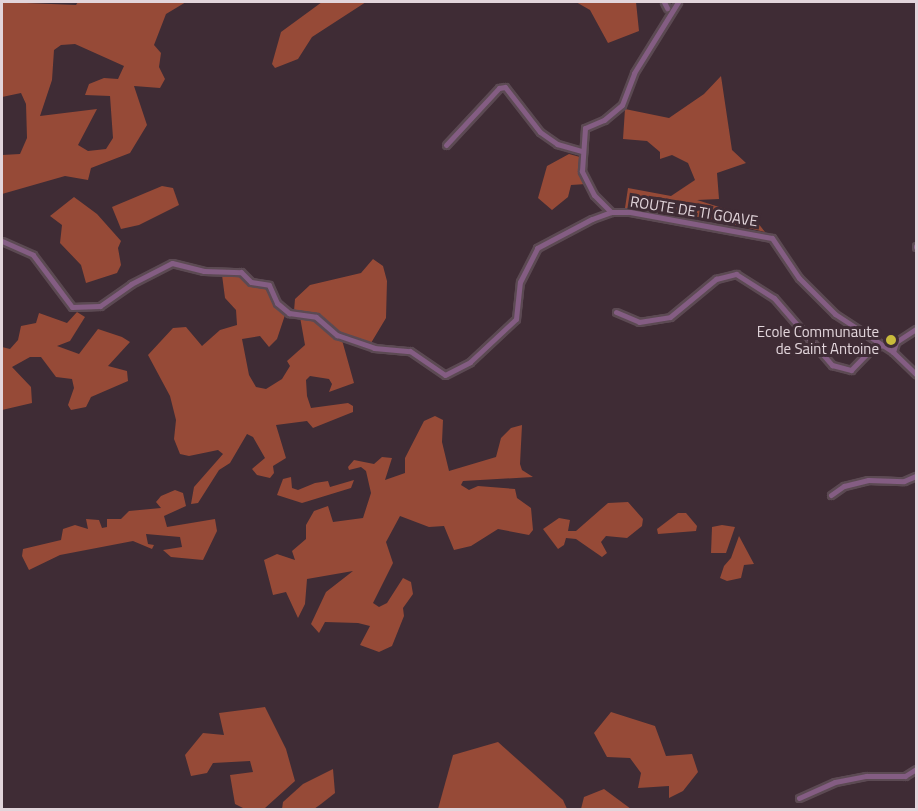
<!DOCTYPE html>
<style>
body{margin:0}
#map{position:relative;width:918px;height:811px;overflow:hidden;background:#3f2c35;font-family:"Titillium Web",sans-serif}
div>[style]{position:absolute}
.forest>*{inset:0;background:#964a37}
.roads{filter:drop-shadow(2px 0 #5c4a53) drop-shadow(-2px 0 #5c4a53) drop-shadow(0 2px #5c4a53) drop-shadow(0 -2px #5c4a53)}
.minor>*{height:5px;margin:-2.5px;padding:0 2.5px;transform-origin:2.5px;border-radius:2.5px;background:#845d83}
.dots>*{width:16px;height:16px;translate:-50% -50%;box-sizing:border-box;border:3px solid #3f2c35;border-radius:50%}
span{translate:-50% -50%;white-space:nowrap;text-align:center;line-height:1.15;-webkit-text-stroke:6px #3f2c35;paint-order:stroke}
.street-label{font-size:15px;color:#e2d5db}
.poi-label{font-size:15px;color:#e2d5db}
.right{translate:-100% -50%;text-align:right}
.frame{position:absolute;inset:0;border:3px solid #e2d5db;pointer-events:none}
</style>
<div id="map">
<div class="forest">
<div style="clip-path:polygon(evenodd,2px 2px,76px 5px,78px 2px,186px 2px,166px 14px,154px 45px,161px 53px,159px 67px,165px 79px,160px 88px,134px 86px,147px 125px,130px 153px,91px 168px,88px 180px,65px 176px,2px 194px,2px 155px,20px 154px,27px 138px,26px 104px,21px 93px,2px 97px,2px 2px,75px 44px,124px 66px,118px 79px,104px 78px,89px 84px,85px 95px,110px 96px,113px 138px,106px 149px,88px 151px,78px 145px,97px 109px,40px 116px,52px 80px,54px 50px,61px 45px,75px 44px)"></div>
<div style="clip-path:polygon(322px 2px,366px 2px,312px 37px,298px 59px,275px 68px,272px 64px,281px 32px)"></div>
<div style="clip-path:polygon(576px 2px,636px 2px,639px 31px,608px 43px,590px 10px)"></div>
<div style="clip-path:polygon(721px 76px,732px 150px,746px 163px,717px 173px,719px 199px,697px 200px,754px 218px,765px 232px,706px 218px,625px 208px,628px 188px,671px 196px,695px 180px,688px 163px,672px 155px,660px 159px,660px 152px,647px 141px,623px 139px,625px 109px,669px 118px,704px 94px)"></div>
<div style="clip-path:polygon(569px 154px,580px 157px,586px 184px,571px 185px,568px 197px,552px 210px,538px 198px,547px 166px)"></div>
<div style="clip-path:polygon(162px 186px,173px 188px,179px 205px,139px 225px,121px 229px,112px 207px)"></div>
<div style="clip-path:polygon(74px 197px,97px 214px,121px 241px,118px 248px,121px 265px,117px 273px,86px 283px,81px 265px,60px 243px,62px 225px,50px 216px)"></div>
<div style="clip-path:polygon(373px 259px,383px 266px,387px 281px,386px 318px,371px 343px,342px 335px,320px 315px,294px 311px,295px 299px,310px 285px,361px 273px)"></div>
<div style="clip-path:polygon(222px 275px,240px 275px,248px 285px,266px 289px,276px 308px,285px 315px,277px 339px,269px 347px,260px 336px,242px 339px,249px 375px,256px 387px,266px 389px,282px 379px,290px 366px,287px 361px,305px 345px,300px 317px,315px 321px,342px 340px,354px 383px,329px 392px,332px 384px,329px 379px,310px 376px,306px 380px,307px 396px,311px 408px,348px 403px,353px 406px,353px 412px,313px 428px,307px 421px,276px 425px,286px 458px,273px 466px,274px 473px,270px 478px,257px 475px,252px 469px,265px 458px,253px 437px,247px 434px,230px 463px,219px 470px,198px 503px,191px 504px,194px 487px,223px 454px,218px 450px,189px 456px,180px 454px,174px 439px,176px 420px,170px 396px,148px 355px,173px 328px,186px 327px,202px 346px,220px 330px,237px 325px,236px 310px,225px 298px)"></div>
<div style="clip-path:polygon(77px 312px,85px 317px,70px 341px,57px 346px,79px 354px,98px 329px,122px 337px,130px 342px,108px 366px,127px 371px,128px 381px,91px 397px,86px 407px,71px 410px,68px 405px,74px 388px,72px 379px,56px 377px,41px 357px,30px 357px,12px 367px,31px 387px,32px 403px,2px 410px,2px 347px,10px 349px,18px 340px,21px 326px,36px 323px,39px 313px,67px 323px)"></div>
<div style="clip-path:polygon(435px 416px,443px 420px,442px 442px,449px 471px,496px 457px,501px 438px,511px 428px,522px 425px,520px 464px,522px 470px,533px 477px,463px 481px,461px 485px,469px 490px,478px 486px,515px 489px,517px 498px,531px 508px,533px 530px,529px 535px,498px 529px,471px 546px,454px 550px,444px 526px,429px 527px,400px 516px,386px 542px,393px 563px,373px 603px,379px 607px,387px 603px,403px 578px,411px 582px,413px 594px,403px 608px,404px 616px,392px 646px,379px 652px,360px 645px,370px 626px,358px 623px,325px 622px,319px 633px,311px 624px,326px 592px,353px 571px,307px 579px,305px 604px,298px 618px,286px 592px,273px 595px,264px 560px,277px 554px,295px 560px,292px 551px,306px 539px,306px 525px,314px 511px,328px 506px,333px 522px,363px 518px,371px 493px,366px 471px,361px 467px,349px 470px,348px 467px,354px 460px,374px 464px,382px 457px,392px 458px,385px 480px,405px 473px,405px 458px,424px 421px)"></div>
<div style="clip-path:polygon(291px 477px,292px 488px,298px 490px,315px 483px,328px 481px,330px 487px,354px 480px,351px 488px,302px 503px,277px 495px,283px 479px)"></div>
<div style="clip-path:polygon(175px 490px,183px 493px,186px 506px,164px 516px,167px 527px,215px 519px,217px 531px,203px 560px,171px 557px,163px 550px,182px 547px,180px 537px,146px 534px,148px 544px,154px 545px,152px 549px,133px 541px,60px 555px,29px 570px,22px 556px,23px 549px,61px 540px,63px 529px,75px 525px,88px 529px,86px 519px,99px 520px,102px 528px,107px 527px,107px 519px,121px 519px,129px 511px,161px 508px,156px 502px,161px 496px)"></div>
<div style="clip-path:polygon(628px 502px,643px 519px,642px 526px,627px 538px,606px 536px,601px 542px,607px 553px,602px 557px,576px 539px,566px 538px,564px 545px,558px 549px,543px 529px,559px 518px,570px 520px,568px 531px,576px 531px,608px 503px)"></div>
<div style="clip-path:polygon(678px 513px,686px 513px,697px 526px,696px 531px,658px 534px,657px 529px)"></div>
<div style="clip-path:polygon(722px 525px,735px 527px,726px 553px,711px 553px,712px 527px)"></div>
<div style="clip-path:polygon(739px 536px,754px 564px,744px 565px,741px 578px,727px 581px,720px 578px,724px 566px,731px 558px)"></div>
<div style="clip-path:polygon(265px 707px,286px 749px,295px 781px,265px 808px,245px 809px,235px 804px,230px 775px,253px 772px,250px 761px,213px 763px,207px 773px,191px 776px,185px 755px,203px 733px,224px 735px,219px 713px)"></div>
<div style="clip-path:polygon(611px 712px,655px 726px,666px 756px,692px 754px,698px 772px,683px 791px,669px 798px,669px 786px,638px 788px,641px 773px,630px 758px,607px 757px,594px 733px)"></div>
<div style="clip-path:polygon(498px 742px,563px 800px,567px 809px,438px 809px,453px 755px)"></div>
<div style="clip-path:polygon(333px 769px,335px 793px,321px 804px,314px 809px,282px 809px,283px 802px,303px 784px)"></div>
<div style="clip-path:polygon(604px 789px,631px 809px,581px 809px,584px 797px)"></div>
</div>
<div class="roads">
<div class="minor">
<div style="left:664px;top:2px;width:7px;rotate:63deg"></div>
<div style="left:446px;top:145px;width:78px;rotate:-47.1deg"></div>
<div style="left:499px;top:88px;width:6px;rotate:-9deg"></div>
<div style="left:505px;top:87px;width:57px;rotate:52.1deg"></div>
<div style="left:540px;top:132px;width:21px;rotate:35deg"></div>
<div style="left:557px;top:144px;width:26px;rotate:16deg"></div>
<div style="left:611px;top:212px;width:24px;rotate:-135deg"></div>
<div style="left:594px;top:195px;width:27px;rotate:-117deg"></div>
<div style="left:582px;top:171px;width:43px;rotate:-86deg"></div>
<div style="left:585px;top:128px;width:21px;rotate:-23deg"></div>
<div style="left:604px;top:120px;width:23px;rotate:-40deg"></div>
<div style="left:622px;top:105px;width:34px;rotate:-69deg"></div>
<div style="left:634px;top:73px;width:84px;rotate:-58.2deg"></div>
<div style="left:2px;top:241px;width:34px;rotate:24deg"></div>
<div style="left:33px;top:255px;width:65px;rotate:53.1deg"></div>
<div style="left:72px;top:307px;width:28px;rotate:-2deg"></div>
<div style="left:100px;top:306px;width:38px;rotate:-35deg"></div>
<div style="left:131px;top:284px;width:46px;rotate:-27.1deg"></div>
<div style="left:172px;top:263px;width:33px;rotate:14deg"></div>
<div style="left:204px;top:271px;width:37px;rotate:2deg"></div>
<div style="left:241px;top:272px;width:14px;rotate:45deg"></div>
<div style="left:251px;top:282px;width:18px;rotate:9deg"></div>
<div style="left:269px;top:285px;width:20px;rotate:66deg"></div>
<div style="left:277px;top:303px;width:16px;rotate:40deg"></div>
<div style="left:289px;top:313px;width:27px;rotate:8deg"></div>
<div style="left:316px;top:317px;width:28px;rotate:41deg"></div>
<div style="left:337px;top:335px;width:39px;rotate:19deg"></div>
<div style="left:374px;top:348px;width:36px;rotate:5deg"></div>
<div style="left:410px;top:351px;width:42px;rotate:34.4deg"></div>
<div style="left:445px;top:375px;width:28px;rotate:-27deg"></div>
<div style="left:470px;top:362px;width:63px;rotate:-43.1deg"></div>
<div style="left:516px;top:319px;width:37px;rotate:-84deg"></div>
<div style="left:520px;top:282px;width:38px;rotate:-63deg"></div>
<div style="left:537px;top:248px;width:62px;rotate:-27.8deg"></div>
<div style="left:592px;top:219px;width:20px;rotate:-20deg"></div>
<div style="left:611px;top:212px;width:19px"></div>
<div style="left:630px;top:212px;width:144px;rotate:10.4deg"></div>
<div style="left:772px;top:238px;width:48px;rotate:56deg"></div>
<div style="left:799px;top:278px;width:51px;rotate:45deg"></div>
<div style="left:835px;top:314px;width:69px;rotate:33.2deg"></div>
<div style="left:893px;top:352px;width:32px;rotate:44deg"></div>
<div style="left:916px;top:247px;width:1px;rotate:-90deg"></div>
<div style="left:616px;top:312px;width:25px;rotate:23deg"></div>
<div style="left:639px;top:322px;width:31px;rotate:-9deg"></div>
<div style="left:670px;top:317px;width:60px;rotate:-39.6deg"></div>
<div style="left:716px;top:279px;width:21px;rotate:-14deg"></div>
<div style="left:736px;top:274px;width:45px;rotate:32.3deg"></div>
<div style="left:774px;top:298px;width:89px;rotate:49.1deg"></div>
<div style="left:832px;top:365px;width:20px;rotate:15deg"></div>
<div style="left:851px;top:370px;width:29px;rotate:-46deg"></div>
<div style="left:871px;top:349px;width:13px;rotate:-18deg"></div>
<div style="left:893px;top:352px;width:10px;rotate:-73deg"></div>
<div style="left:896px;top:342px;width:24px;rotate:-33deg"></div>
<div style="left:831px;top:495px;width:16px;rotate:-35deg"></div>
<div style="left:844px;top:486px;width:25px;rotate:-14deg"></div>
<div style="left:868px;top:480px;width:36px;rotate:2deg"></div>
<div style="left:904px;top:481px;width:13px;rotate:-23deg"></div>
<div style="left:799px;top:798px;width:39px;rotate:-24deg"></div>
<div style="left:835px;top:782px;width:32px;rotate:-11deg"></div>
<div style="left:866px;top:776px;width:39px"></div>
<div style="left:905px;top:776px;width:13px;rotate:-32deg"></div>
</div>
</div>
<div class="dots">
<div style="left:891px;top:340px;background:#c9bb3b"></div>
</div>
<div class="street-label">
<span style="left:694px;top:211px;rotate:9deg">ROUTE DE TI GOAVE</span>
</div>
<div class="poi-label">
<span class="right" style="left:879px;top:340px">Ecole Communaute<br>de Saint Antoine</span>
</div>
<div class="frame"></div>
</div>
